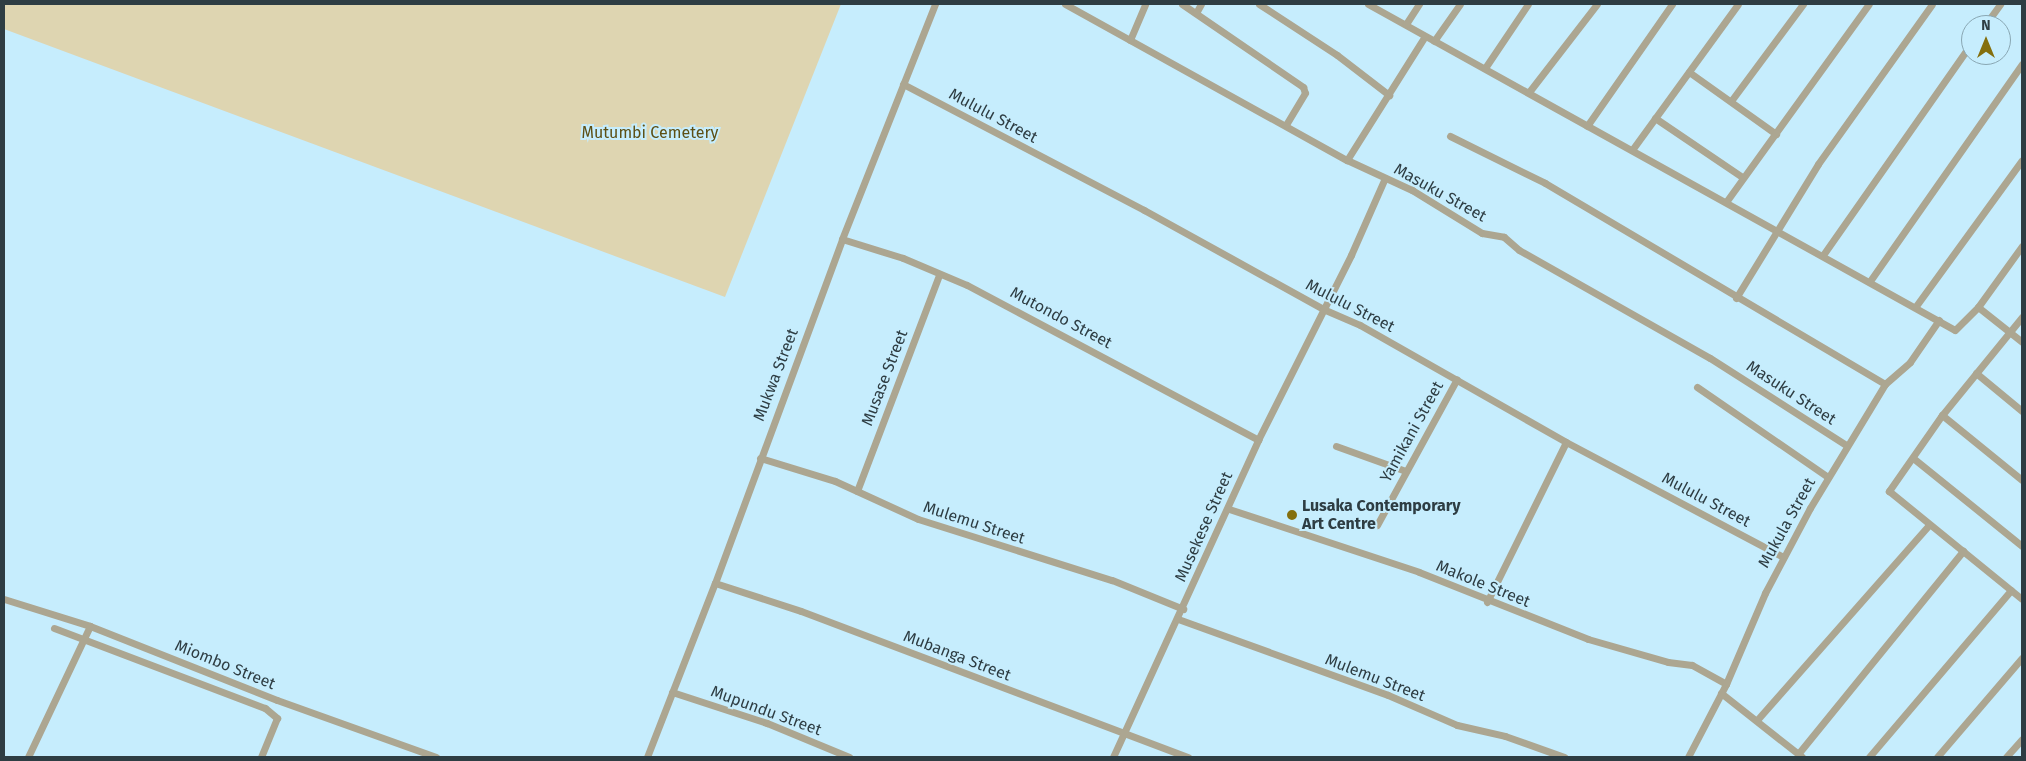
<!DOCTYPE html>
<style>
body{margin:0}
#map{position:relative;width:2026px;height:761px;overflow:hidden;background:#c6edfd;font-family:"Fira Sans",sans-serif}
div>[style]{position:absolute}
.green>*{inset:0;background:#ded5b1}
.minor>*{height:7px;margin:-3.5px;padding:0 3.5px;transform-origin:3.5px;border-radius:3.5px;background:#aca691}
.dots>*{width:14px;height:14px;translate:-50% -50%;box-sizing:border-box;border:2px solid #c6edfd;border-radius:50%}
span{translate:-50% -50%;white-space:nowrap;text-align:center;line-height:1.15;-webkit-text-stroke:4px #c6edfd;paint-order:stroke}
.street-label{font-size:16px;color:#2e3d43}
.park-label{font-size:16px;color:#5d4f14}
.poi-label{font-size:16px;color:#2e3d43;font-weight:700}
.left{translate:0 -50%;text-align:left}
.frame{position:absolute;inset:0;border:5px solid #2e3d43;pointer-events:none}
.north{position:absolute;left:1961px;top:15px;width:50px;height:50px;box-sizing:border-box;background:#c6edfd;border:1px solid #89a7b3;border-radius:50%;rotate:0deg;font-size:14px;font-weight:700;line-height:20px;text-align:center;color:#2e3d43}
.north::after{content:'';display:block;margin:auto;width:18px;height:22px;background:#846f0e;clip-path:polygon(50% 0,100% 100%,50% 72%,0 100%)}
</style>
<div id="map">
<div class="green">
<div style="clip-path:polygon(4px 4px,841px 4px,725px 297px,4px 29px)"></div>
</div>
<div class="minor">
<div style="left:1065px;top:4px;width:322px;rotate:29deg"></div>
<div style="left:1347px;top:160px;width:72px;rotate:24.8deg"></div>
<div style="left:1412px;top:190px;width:82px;rotate:31.6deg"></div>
<div style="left:1482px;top:233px;width:22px;rotate:10deg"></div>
<div style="left:1504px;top:237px;width:20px;rotate:41deg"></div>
<div style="left:1519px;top:250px;width:219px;rotate:29.5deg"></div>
<div style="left:1710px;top:358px;width:161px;rotate:32.6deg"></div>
<div style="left:1182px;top:4px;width:147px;rotate:34.4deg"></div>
<div style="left:1303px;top:87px;width:6px;rotate:72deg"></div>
<div style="left:1305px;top:93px;width:37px;rotate:121deg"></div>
<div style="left:1259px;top:4px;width:93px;rotate:33.2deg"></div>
<div style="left:1337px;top:55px;width:66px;rotate:37.6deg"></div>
<div style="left:1368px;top:4px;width:671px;rotate:29.05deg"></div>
<div style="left:1955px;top:330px;width:33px;rotate:-45deg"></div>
<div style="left:1196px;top:13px;width:10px;rotate:-61deg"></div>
<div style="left:1406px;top:24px;width:24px;rotate:-57deg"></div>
<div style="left:1985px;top:25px;width:26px;rotate:-54deg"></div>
<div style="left:1130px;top:40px;width:39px;rotate:-67deg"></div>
<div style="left:1434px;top:41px;width:45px;rotate:-54.9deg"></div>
<div style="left:1485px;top:68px;width:77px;rotate:-56.1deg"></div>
<div style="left:1689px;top:72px;width:107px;rotate:35.5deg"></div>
<div style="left:903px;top:84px;width:272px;rotate:27.6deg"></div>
<div style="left:1144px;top:210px;width:205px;rotate:28.9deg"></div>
<div style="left:1323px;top:309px;width:40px;rotate:23.4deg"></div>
<div style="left:1360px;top:325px;width:237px;rotate:29.6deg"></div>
<div style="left:1566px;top:442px;width:246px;rotate:27.9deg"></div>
<div style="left:1529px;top:92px;width:111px;rotate:-52.3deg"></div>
<div style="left:1731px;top:101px;width:121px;rotate:-53.4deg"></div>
<div style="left:1655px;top:118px;width:105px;rotate:34.1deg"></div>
<div style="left:1587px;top:126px;width:149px;rotate:-55.1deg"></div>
<div style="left:1450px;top:136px;width:106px;rotate:26.3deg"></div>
<div style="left:1545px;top:183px;width:395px;rotate:30.6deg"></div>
<div style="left:1632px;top:150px;width:180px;rotate:-54deg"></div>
<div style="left:1347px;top:160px;width:146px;rotate:-57.8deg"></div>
<div style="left:1726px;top:202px;width:244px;rotate:-54.2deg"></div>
<div style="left:842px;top:239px;width:64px;rotate:17.3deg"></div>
<div style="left:903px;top:258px;width:69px;rotate:22.9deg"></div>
<div style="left:967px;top:285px;width:330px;rotate:28deg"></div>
<div style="left:2022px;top:246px;width:75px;rotate:125.8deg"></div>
<div style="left:1978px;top:307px;width:56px;rotate:38.5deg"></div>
<div style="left:1823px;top:255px;width:258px;rotate:-55deg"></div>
<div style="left:1870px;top:281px;width:265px;rotate:-55deg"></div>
<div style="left:1736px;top:298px;width:157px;rotate:-58.5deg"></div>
<div style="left:1818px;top:164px;width:196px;rotate:-54.5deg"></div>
<div style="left:1916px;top:306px;width:180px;rotate:-54deg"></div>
<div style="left:2022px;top:317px;width:127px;rotate:129.2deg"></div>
<div style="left:1942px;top:415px;width:93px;rotate:124.9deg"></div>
<div style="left:1889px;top:491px;width:171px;rotate:39.1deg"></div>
<div style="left:1976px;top:373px;width:60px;rotate:39.6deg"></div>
<div style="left:1697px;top:387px;width:159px;rotate:34.5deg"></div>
<div style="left:1942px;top:415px;width:103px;rotate:39.1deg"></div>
<div style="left:1336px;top:446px;width:74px;rotate:19.7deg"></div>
<div style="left:760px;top:458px;width:78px;rotate:17deg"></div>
<div style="left:835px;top:481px;width:91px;rotate:24.6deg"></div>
<div style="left:918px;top:519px;width:203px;rotate:17.5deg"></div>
<div style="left:1112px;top:580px;width:77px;rotate:22.2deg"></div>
<div style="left:1913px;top:458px;width:140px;rotate:38.9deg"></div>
<div style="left:857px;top:491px;width:231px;rotate:-69.2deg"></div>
<div style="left:1229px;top:509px;width:200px;rotate:18.3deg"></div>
<div style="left:1419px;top:572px;width:182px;rotate:21.6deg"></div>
<div style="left:1588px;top:639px;width:83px;rotate:16deg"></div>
<div style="left:1668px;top:662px;width:24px;rotate:7deg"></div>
<div style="left:1692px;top:665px;width:39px;rotate:29deg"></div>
<div style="left:1377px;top:525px;width:166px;rotate:-61.3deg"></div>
<div style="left:715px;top:583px;width:90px;rotate:18deg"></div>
<div style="left:801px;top:611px;width:414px;rotate:20.7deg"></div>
<div style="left:4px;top:599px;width:90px;rotate:17.4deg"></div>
<div style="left:90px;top:626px;width:201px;rotate:21.6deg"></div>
<div style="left:277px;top:700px;width:169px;rotate:19.7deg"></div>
<div style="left:1487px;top:602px;width:178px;rotate:-63.7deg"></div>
<div style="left:1178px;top:619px;width:223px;rotate:19.9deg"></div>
<div style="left:1388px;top:695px;width:75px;rotate:23.5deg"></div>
<div style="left:1457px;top:725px;width:49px;rotate:12.9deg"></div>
<div style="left:1505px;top:736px;width:63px;rotate:19.6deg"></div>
<div style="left:54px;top:628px;width:226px;rotate:20.8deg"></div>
<div style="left:265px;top:708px;width:16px;rotate:40deg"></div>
<div style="left:277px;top:718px;width:42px;rotate:112.3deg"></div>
<div style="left:672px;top:692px;width:100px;rotate:18.1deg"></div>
<div style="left:767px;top:723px;width:89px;rotate:22.5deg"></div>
<div style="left:1721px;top:693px;width:103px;rotate:38.3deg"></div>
<div style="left:1757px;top:720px;width:260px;rotate:-48.6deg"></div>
<div style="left:1798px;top:754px;width:262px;rotate:-50.9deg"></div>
<div style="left:28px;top:757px;width:145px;rotate:-64.7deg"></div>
<div style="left:647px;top:757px;width:187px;rotate:-68.7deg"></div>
<div style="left:715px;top:583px;width:367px;rotate:-69.7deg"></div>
<div style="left:842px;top:239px;width:253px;rotate:-68.4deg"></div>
<div style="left:1113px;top:757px;width:349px;rotate:-65.4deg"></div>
<div style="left:1258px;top:440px;width:207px;rotate:-63.3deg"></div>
<div style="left:1351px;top:255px;width:84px;rotate:-66.2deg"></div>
<div style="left:1688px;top:757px;width:82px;rotate:-62.5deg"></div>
<div style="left:1726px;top:684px;width:99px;rotate:-66.8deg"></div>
<div style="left:1765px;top:593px;width:96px;rotate:-62.1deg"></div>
<div style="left:1810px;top:508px;width:145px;rotate:-58.8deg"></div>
<div style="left:1885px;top:384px;width:33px;rotate:-41deg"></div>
<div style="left:1910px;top:362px;width:51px;rotate:-55.4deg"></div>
<div style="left:1869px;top:757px;width:219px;rotate:-49.6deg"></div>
<div style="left:1937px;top:757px;width:130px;rotate:-49.4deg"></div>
<div style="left:2006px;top:757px;width:24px;rotate:-48deg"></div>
</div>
<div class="dots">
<div style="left:1292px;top:515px;background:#846f0e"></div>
</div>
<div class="street-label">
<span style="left:993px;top:116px;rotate:28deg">Mululu Street</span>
<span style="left:1440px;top:193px;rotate:29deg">Masuku Street</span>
<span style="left:1350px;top:306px;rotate:27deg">Mululu Street</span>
<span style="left:1061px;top:318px;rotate:28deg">Mutondo Street</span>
<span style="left:776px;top:375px;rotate:-69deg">Mukwa Street</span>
<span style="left:885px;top:378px;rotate:-69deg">Musase Street</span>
<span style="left:1791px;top:393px;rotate:33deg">Masuku Street</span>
<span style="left:1412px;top:432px;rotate:-61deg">Yamikani Street</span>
<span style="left:1706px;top:500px;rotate:28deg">Mululu Street</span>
<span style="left:974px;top:523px;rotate:18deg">Mulemu Street</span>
<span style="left:1787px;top:523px;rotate:-61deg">Mukula Street</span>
<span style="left:1204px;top:527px;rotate:-66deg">Musekese Street</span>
<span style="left:1483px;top:584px;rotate:22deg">Makole Street</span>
<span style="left:957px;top:656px;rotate:21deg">Mubanga Street</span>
<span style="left:225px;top:665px;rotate:22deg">Miombo Street</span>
<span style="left:1375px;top:678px;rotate:21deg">Mulemu Street</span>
<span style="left:766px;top:711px;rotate:20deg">Mupundu Street</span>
</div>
<div class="park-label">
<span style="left:650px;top:133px">Mutumbi Cemetery</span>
</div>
<div class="poi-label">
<span class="left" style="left:1302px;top:515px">Lusaka Contemporary<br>Art Centre</span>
</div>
<div class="frame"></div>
<div class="north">N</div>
</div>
